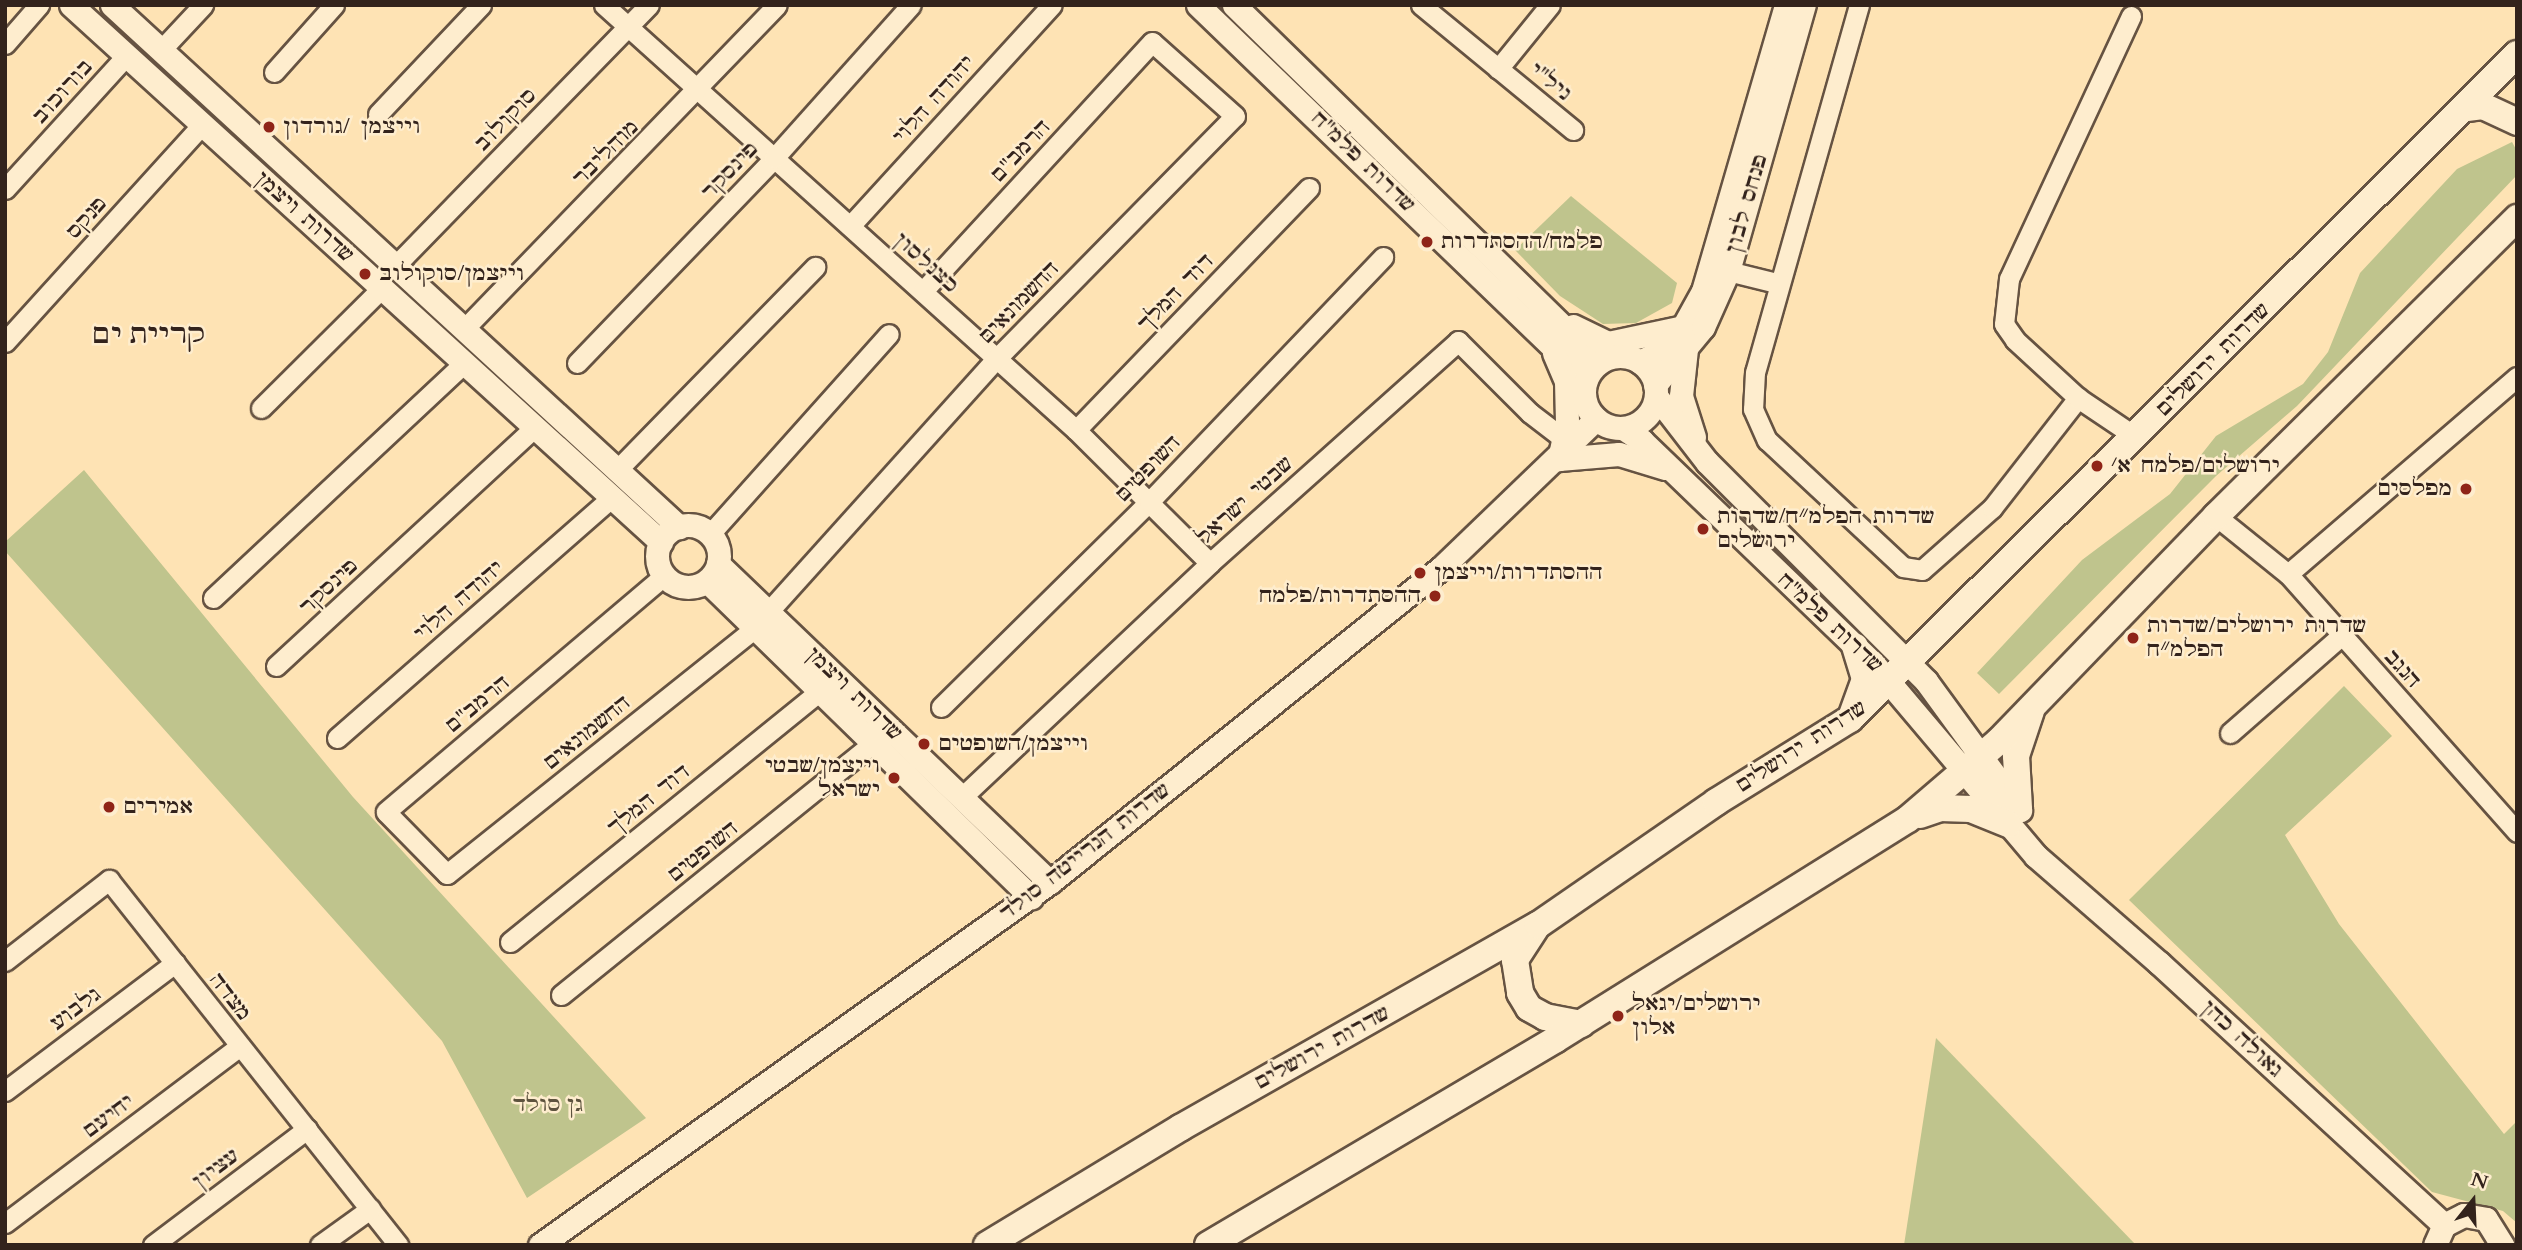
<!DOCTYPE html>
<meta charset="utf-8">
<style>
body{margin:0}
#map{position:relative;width:2522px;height:1250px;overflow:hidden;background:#fee3b4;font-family:Cardo,"Frank Ruhl Libre",serif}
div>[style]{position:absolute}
.green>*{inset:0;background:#bfc48d}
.roads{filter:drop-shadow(2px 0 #665342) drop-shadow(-2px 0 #665342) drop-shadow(0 2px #665342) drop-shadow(0 -2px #665342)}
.minor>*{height:19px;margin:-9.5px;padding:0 9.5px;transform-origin:9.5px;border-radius:9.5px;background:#feedce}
.tertiary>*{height:23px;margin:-11.5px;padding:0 11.5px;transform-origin:11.5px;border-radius:11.5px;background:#feedce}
.tertiary>.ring{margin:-11.5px;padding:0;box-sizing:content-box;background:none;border:23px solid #feedce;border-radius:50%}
.secondary>*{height:26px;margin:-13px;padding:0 13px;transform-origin:13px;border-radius:13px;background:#feedce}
.dots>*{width:19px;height:19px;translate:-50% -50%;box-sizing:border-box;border:4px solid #feedce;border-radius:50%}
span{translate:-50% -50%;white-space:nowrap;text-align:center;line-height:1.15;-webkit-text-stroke:5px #feedce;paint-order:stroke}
.street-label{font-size:21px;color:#33231c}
.poi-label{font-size:21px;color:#33231c}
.left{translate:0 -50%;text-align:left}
.right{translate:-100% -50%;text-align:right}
.park-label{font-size:21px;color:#5d533e;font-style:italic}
.district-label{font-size:28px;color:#33231c;font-weight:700}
.frame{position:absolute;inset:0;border:7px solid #33231c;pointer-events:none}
.north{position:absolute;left:2438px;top:1166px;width:70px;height:70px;-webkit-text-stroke:5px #feedce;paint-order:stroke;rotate:18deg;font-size:19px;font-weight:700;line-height:28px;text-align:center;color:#33231c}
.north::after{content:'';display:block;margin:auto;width:24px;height:32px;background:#33231c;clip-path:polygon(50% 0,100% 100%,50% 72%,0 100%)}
</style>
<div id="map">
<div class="green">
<div style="clip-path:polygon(2512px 142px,2517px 151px,2517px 175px,2297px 406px,2216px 476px,1999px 694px,1977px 673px,2082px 560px,2170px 494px,2216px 436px,2303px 384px,2328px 352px,2360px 273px,2457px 169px)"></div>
<div style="clip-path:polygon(1571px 196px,1677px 283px,1672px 303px,1636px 323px,1603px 324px,1560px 296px,1515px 250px)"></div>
<div style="clip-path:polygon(84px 470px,353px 797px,646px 1118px,527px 1198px,442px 1041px,5px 551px,5px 542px)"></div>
<div style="clip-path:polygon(2344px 686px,2392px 736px,2285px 835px,2339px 924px,2504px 1134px,2517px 1121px,2517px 1223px,2503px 1211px,2432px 1192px,2129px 900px)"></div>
<div style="clip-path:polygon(1936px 1038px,2136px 1245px,1904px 1245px)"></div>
</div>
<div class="roads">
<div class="minor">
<div style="left:604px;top:5px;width:635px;rotate:42deg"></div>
<div style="left:1076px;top:430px;width:189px;rotate:44.8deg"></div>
<div style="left:1421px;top:5px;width:197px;rotate:39.4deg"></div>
<div style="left:1859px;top:5px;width:381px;rotate:105.8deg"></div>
<div style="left:1755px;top:372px;width:37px;rotate:93deg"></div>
<div style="left:1753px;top:409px;width:34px;rotate:66deg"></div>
<div style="left:1767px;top:440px;width:186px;rotate:43deg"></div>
<div style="left:1903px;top:567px;width:19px;rotate:9deg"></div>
<div style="left:1922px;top:570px;width:94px;rotate:-41.5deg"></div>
<div style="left:1992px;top:508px;width:140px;rotate:-52deg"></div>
<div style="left:2131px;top:16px;width:290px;rotate:114.9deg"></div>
<div style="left:2009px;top:279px;width:45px;rotate:96.3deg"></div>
<div style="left:2004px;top:324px;width:19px;rotate:55deg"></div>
<div style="left:2015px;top:340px;width:86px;rotate:42.6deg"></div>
<div style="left:2078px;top:398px;width:70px;rotate:33.9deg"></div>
<div style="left:5px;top:44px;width:52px;rotate:-48.9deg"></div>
<div style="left:161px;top:50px;width:62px;rotate:-47deg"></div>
<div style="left:1498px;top:69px;width:82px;rotate:-50.9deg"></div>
<div style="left:274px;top:72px;width:90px;rotate:-48.2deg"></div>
<div style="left:378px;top:114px;width:150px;rotate:-46.6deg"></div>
<div style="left:5px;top:189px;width:180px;rotate:-47.7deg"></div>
<div style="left:850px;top:226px;width:299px;rotate:-47.6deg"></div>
<div style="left:395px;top:266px;width:364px;rotate:-45.8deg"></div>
<div style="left:1728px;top:271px;width:50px;rotate:13.8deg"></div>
<div style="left:464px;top:329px;width:450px;rotate:-46deg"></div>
<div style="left:5px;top:342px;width:293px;rotate:-47.8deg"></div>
<div style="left:577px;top:363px;width:284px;rotate:-46.1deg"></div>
<div style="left:774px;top:158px;width:205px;rotate:-48.2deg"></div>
<div style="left:261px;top:408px;width:170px;rotate:-44.8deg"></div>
<div style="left:1076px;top:430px;width:336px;rotate:-46.1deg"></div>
<div style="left:617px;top:470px;width:284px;rotate:-45.7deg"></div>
<div style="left:2216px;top:516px;width:92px;rotate:38.9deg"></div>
<div style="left:2288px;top:574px;width:345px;rotate:48.4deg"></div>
<div style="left:710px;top:534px;width:268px;rotate:-48.2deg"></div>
<div style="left:2288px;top:574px;width:302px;rotate:-40.7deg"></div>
<div style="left:665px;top:575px;width:366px;rotate:139.7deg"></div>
<div style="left:386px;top:812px;width:87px;rotate:45.5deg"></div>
<div style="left:447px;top:874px;width:394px;rotate:-38.6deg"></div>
<div style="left:213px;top:598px;width:344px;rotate:-43.1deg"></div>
<div style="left:768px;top:612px;width:342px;rotate:-48deg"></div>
<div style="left:997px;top:358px;width:339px;rotate:-45.5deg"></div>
<div style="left:1235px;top:116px;width:111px;rotate:-138.3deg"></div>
<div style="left:1152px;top:42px;width:338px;rotate:132.6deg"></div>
<div style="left:276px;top:666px;width:352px;rotate:-42.7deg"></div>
<div style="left:941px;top:707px;width:292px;rotate:-44.6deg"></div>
<div style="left:1149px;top:502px;width:339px;rotate:-46.3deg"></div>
<div style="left:2230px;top:733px;width:149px;rotate:-41.2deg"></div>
<div style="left:337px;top:738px;width:366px;rotate:-41.2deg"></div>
<div style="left:961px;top:798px;width:342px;rotate:-43.3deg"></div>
<div style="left:1210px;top:563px;width:333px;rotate:-41.8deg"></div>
<div style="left:1458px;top:341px;width:102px;rotate:45deg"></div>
<div style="left:1530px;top:413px;width:43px;rotate:37.4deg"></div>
<div style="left:510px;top:942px;width:395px;rotate:-39deg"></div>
<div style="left:5px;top:961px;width:132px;rotate:-37.9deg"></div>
<div style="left:109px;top:880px;width:466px;rotate:51.6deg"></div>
<div style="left:561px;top:995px;width:401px;rotate:-38.9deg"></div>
<div style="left:5px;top:1091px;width:213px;rotate:-37deg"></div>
<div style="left:5px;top:1223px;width:294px;rotate:-37deg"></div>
<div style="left:153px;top:1245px;width:193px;rotate:-37deg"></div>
<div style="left:320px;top:1245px;width:62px;rotate:-35.8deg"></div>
</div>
<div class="tertiary">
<div style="left:71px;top:5px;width:798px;rotate:42.31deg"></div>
<div style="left:112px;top:5px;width:771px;rotate:42.63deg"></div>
<div style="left:1198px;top:5px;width:539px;rotate:43.95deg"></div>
<div style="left:1234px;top:5px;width:511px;rotate:44.37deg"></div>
<div style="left:1573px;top:326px;width:39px;rotate:26deg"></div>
<div style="left:1608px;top:343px;width:77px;rotate:-12deg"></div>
<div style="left:1686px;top:349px;width:47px;rotate:96.1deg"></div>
<div style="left:1681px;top:396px;width:43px;rotate:72.4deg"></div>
<div style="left:1554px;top:353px;width:30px;rotate:67deg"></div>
<div style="left:1566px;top:381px;width:41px;rotate:88.6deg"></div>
<div style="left:1567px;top:422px;width:38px;rotate:102deg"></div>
<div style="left:1559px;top:459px;width:60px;rotate:-4.8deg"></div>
<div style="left:1619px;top:454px;width:48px;rotate:16.9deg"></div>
<div class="ring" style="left:1584px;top:356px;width:49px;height:49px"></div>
<div style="left:1640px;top:362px;width:27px;rotate:-28deg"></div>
<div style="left:1664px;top:349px;width:29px;rotate:-49deg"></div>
<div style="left:1683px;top:327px;width:41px;rotate:-60.9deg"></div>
<div style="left:1703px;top:291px;width:298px;rotate:-73.8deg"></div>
<div style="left:1655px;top:385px;width:75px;rotate:-50.4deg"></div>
<div style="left:1703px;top:327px;width:61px;rotate:-65.9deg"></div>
<div style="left:1728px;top:271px;width:277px;rotate:-74.1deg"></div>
<div style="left:1656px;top:396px;width:83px;rotate:52.3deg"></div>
<div style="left:1707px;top:462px;width:310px;rotate:45deg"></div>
<div style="left:1926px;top:681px;width:160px;rotate:53.9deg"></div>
<div style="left:1623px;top:428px;width:23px;rotate:34deg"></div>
<div style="left:1642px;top:441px;width:319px;rotate:43.9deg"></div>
<div style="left:1872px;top:662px;width:254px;rotate:49.8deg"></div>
<div style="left:2036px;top:856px;width:162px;rotate:41deg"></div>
<div style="left:2158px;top:962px;width:389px;rotate:42.6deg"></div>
<div class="ring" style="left:657px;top:525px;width:39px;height:39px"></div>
<div style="left:718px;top:564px;width:460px;rotate:43.8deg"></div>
<div style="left:707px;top:581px;width:453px;rotate:44.3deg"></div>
<div style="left:540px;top:1245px;width:626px;rotate:-35.44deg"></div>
<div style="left:1050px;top:882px;width:501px;rotate:-38.77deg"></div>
<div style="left:1441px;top:568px;width:215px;rotate:-43.9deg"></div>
<div style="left:2435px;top:1245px;width:22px;rotate:-66deg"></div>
<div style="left:2444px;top:1225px;width:22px;rotate:-27deg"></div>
<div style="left:2464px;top:1215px;width:22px;rotate:10deg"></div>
<div style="left:2486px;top:1219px;width:31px;rotate:58deg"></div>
</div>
<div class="secondary">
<div style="left:2467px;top:108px;width:16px;rotate:-7deg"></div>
<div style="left:2483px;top:106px;width:38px;rotate:25deg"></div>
<div style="left:1852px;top:715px;width:38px;rotate:-70deg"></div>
<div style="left:1865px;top:679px;width:34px;rotate:-107deg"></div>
<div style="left:2019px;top:808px;width:52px;rotate:-93.3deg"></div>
<div style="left:2016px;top:756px;width:47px;rotate:-71.6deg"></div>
<div style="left:1920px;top:815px;width:21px;rotate:-19deg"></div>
<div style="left:1940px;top:808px;width:31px;rotate:2deg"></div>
<div style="left:1971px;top:809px;width:40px;rotate:22deg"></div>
<div style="left:1535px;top:929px;width:37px;rotate:123deg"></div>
<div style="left:1515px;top:960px;width:33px;rotate:81deg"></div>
<div style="left:1520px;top:993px;width:17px;rotate:59deg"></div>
<div style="left:1529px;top:1008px;width:18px;rotate:29deg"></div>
<div style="left:1545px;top:1017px;width:37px;rotate:11deg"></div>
<div style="left:987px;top:1245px;width:226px;rotate:-31.2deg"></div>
<div style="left:1180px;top:1128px;width:412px;rotate:-29.6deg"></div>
<div style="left:1538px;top:925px;width:216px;rotate:-34.6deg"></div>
<div style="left:1716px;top:802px;width:158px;rotate:-31.8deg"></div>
<div style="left:1850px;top:719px;width:942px;rotate:-44.91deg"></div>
<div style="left:1208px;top:1245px;width:404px;rotate:-30.6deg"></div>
<div style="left:1556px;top:1039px;width:415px;rotate:-32deg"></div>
<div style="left:1908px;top:819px;width:120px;rotate:-40.6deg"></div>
<div style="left:1999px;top:741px;width:313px;rotate:-46deg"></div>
<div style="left:2216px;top:516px;width:424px;rotate:-44.7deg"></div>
</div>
</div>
<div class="dots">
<div style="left:269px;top:127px;background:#8f2418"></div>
<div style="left:1427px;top:242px;background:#8f2418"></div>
<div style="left:365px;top:274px;background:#8f2418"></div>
<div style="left:2097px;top:466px;background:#8f2418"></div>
<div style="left:2466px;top:489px;background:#8f2418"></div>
<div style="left:1703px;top:529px;background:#8f2418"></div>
<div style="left:1420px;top:573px;background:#8f2418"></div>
<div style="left:1435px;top:596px;background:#8f2418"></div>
<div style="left:2133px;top:638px;background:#8f2418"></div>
<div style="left:924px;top:744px;background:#8f2418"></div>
<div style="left:894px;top:778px;background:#8f2418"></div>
<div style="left:109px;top:807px;background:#8f2418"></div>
<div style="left:1618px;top:1016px;background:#8f2418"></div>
</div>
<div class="street-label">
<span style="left:1550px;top:82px;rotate:39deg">ניל"י</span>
<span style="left:63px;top:92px;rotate:-48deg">בורוכוב</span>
<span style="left:934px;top:100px;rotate:-48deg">יהודה הלוי</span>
<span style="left:506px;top:120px;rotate:-46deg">סוקולוב</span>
<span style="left:1021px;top:151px;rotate:-47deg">הרמב"ם</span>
<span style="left:606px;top:153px;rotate:-45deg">מוהליבר</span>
<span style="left:1363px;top:162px;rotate:44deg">שדרות פלמ"ח</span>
<span style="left:730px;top:171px;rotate:-46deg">פינסקר</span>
<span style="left:1747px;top:204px;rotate:-74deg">פנחס לבון</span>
<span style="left:304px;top:217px;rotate:42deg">שדרות ויצמן</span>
<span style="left:87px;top:218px;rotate:-48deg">פנקס</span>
<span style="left:926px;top:263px;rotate:42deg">כצנלסון</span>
<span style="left:1176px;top:293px;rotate:-46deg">דוד המלך</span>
<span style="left:1019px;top:303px;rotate:-46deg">החשמונאים</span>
<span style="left:2213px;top:360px;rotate:-45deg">שדרות ירושלים</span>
<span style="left:1148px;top:469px;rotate:-46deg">השופטים</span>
<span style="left:1245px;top:501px;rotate:-42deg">שבטי ישראל</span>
<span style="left:329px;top:587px;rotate:-43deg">פינסקר</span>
<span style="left:459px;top:601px;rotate:-41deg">יהודה הלוי</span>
<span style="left:1830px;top:623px;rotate:43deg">שדרות פלמ"ח</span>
<span style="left:2402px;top:669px;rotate:48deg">הנגב</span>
<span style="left:854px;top:694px;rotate:44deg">שדרות ויצמן</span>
<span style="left:478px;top:704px;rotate:-40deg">הרמב"ם</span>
<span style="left:587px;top:733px;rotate:-39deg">החשמונאים</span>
<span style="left:1801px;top:747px;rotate:-33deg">שדרות ירושלים</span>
<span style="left:649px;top:800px;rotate:-39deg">דוד המלך</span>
<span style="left:703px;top:852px;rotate:-39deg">השופטים</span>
<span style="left:1085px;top:852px;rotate:-38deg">שדרות הנרייטה סולד</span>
<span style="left:230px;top:997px;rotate:52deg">מצדה</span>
<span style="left:76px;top:1009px;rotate:-37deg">גלבוע</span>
<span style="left:2242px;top:1039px;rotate:43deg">גאולה כהן</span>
<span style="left:1322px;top:1048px;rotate:-29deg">שדרות ירושלים</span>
<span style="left:109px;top:1116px;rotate:-37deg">יחיעם</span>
<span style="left:216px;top:1169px;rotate:-37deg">עציון</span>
</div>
<div class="poi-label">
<span class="left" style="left:283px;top:127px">וייצמן /גורדון</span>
<span class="left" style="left:1441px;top:242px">פלמח/ההסתדרות</span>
<span class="left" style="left:379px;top:274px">וייצמן/סוקולוב</span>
<span class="left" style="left:2111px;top:466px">ירושלים/פלמח א׳</span>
<span class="right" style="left:2452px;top:489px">מפלסים</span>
<span class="left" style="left:1717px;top:529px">שדרות הפלמ״ח/שדרות<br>ירושלים</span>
<span class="left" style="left:1434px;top:573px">ההסתדרות/וייצמן</span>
<span class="right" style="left:1421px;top:596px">ההסתדרות/פלמח</span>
<span class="left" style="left:2147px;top:638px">שדרות ירושלים/שדרות<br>הפלמ״ח</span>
<span class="left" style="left:938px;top:744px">וייצמן/השופטים</span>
<span class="right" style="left:880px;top:778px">וייצמן/שבטי<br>ישראל</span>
<span class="left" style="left:123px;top:807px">אמירים</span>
<span class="left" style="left:1632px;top:1016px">ירושלים/יגאל<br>אלון</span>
</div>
<div class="park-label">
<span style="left:548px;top:1105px">גן סולד</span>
</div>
<div class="district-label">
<span style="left:149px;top:334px">קריית ים</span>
</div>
<div class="frame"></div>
<div class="north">N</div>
</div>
